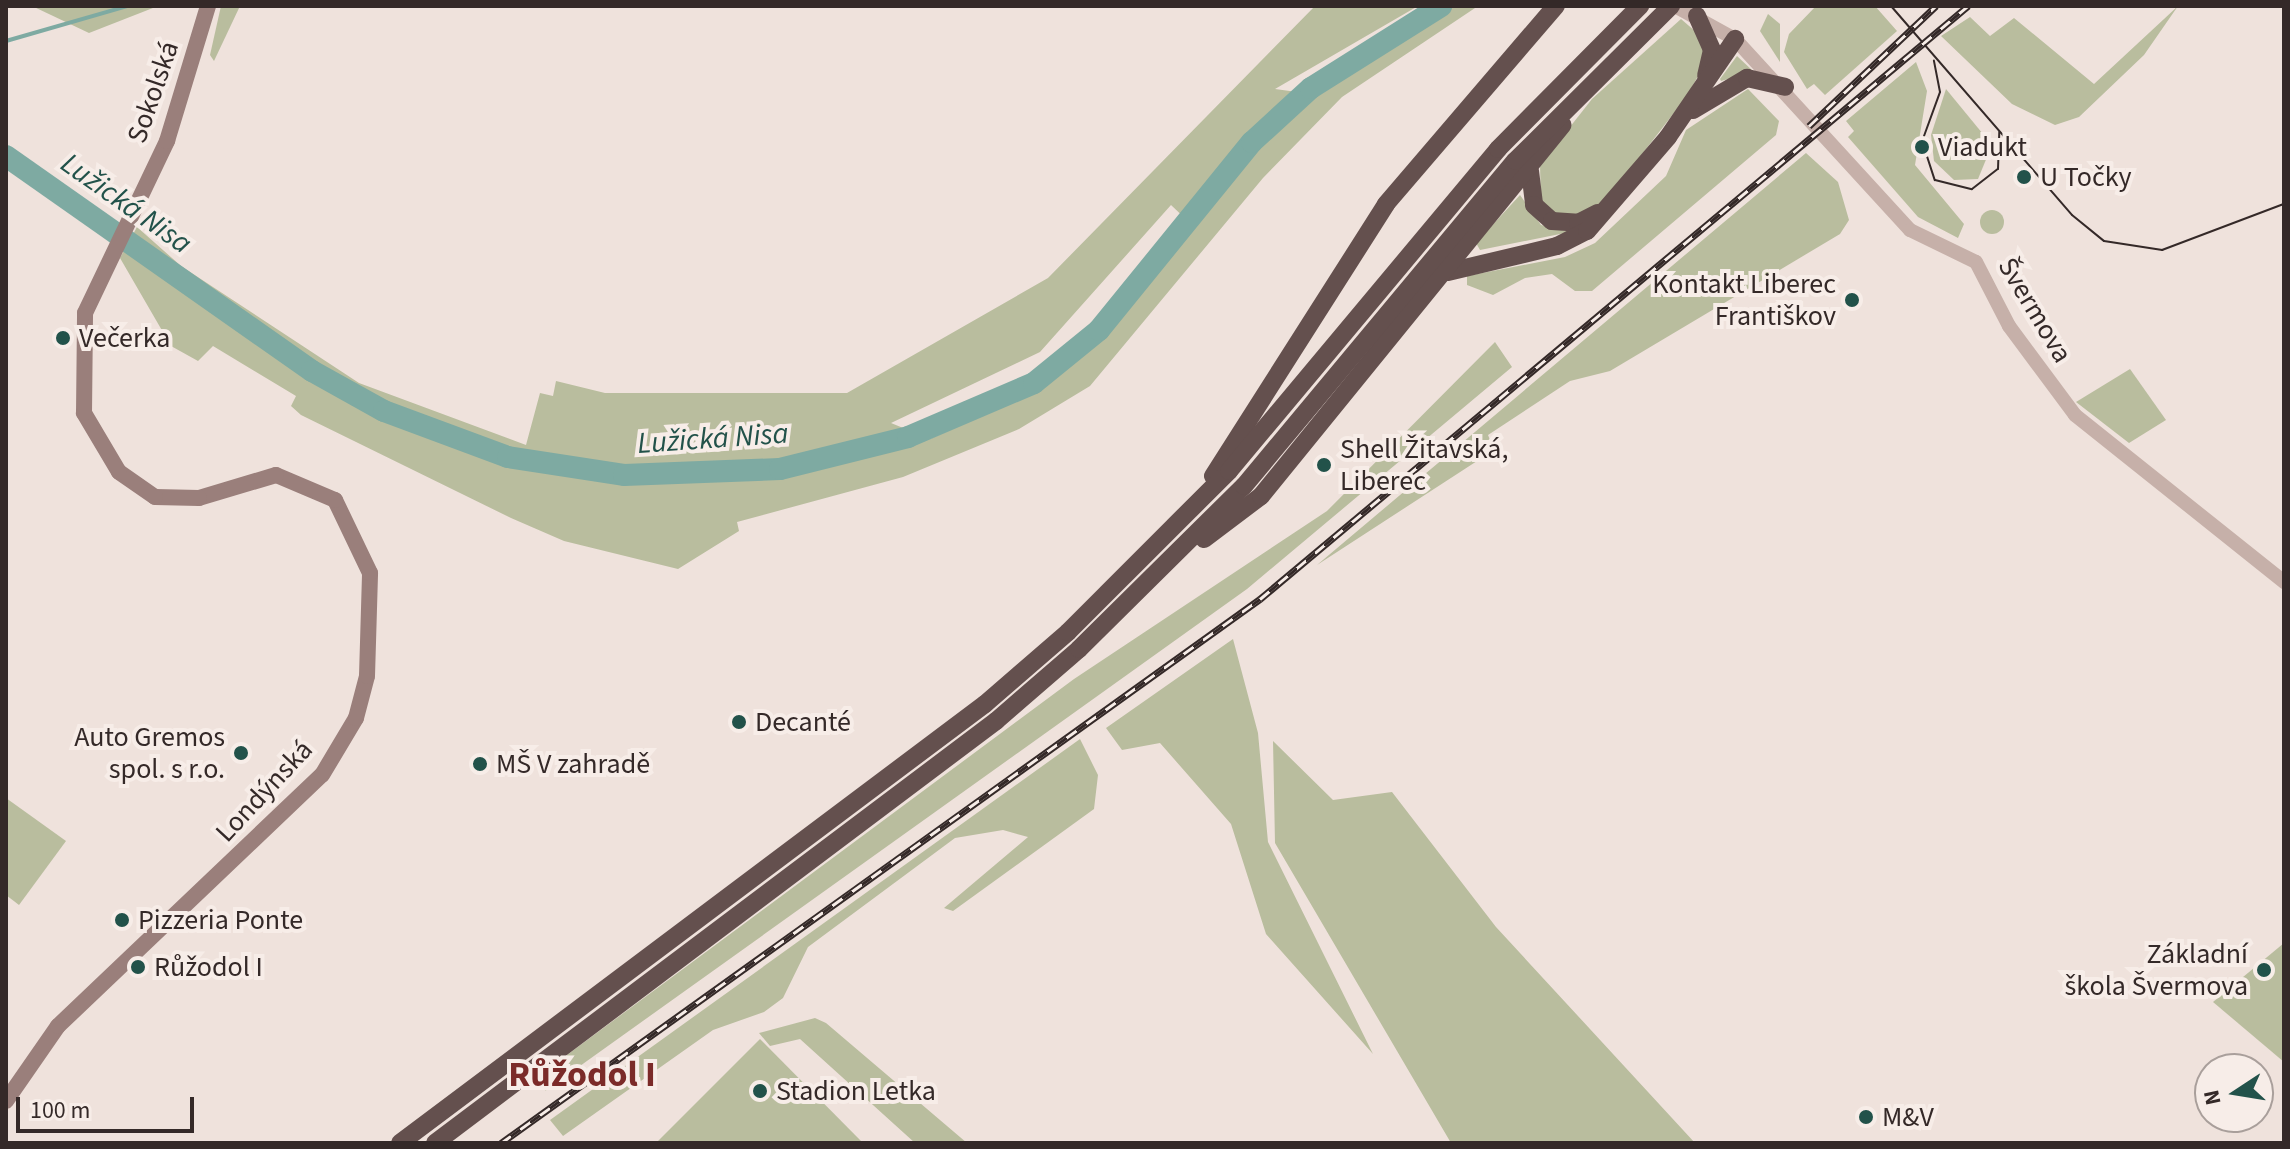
<!DOCTYPE html>
<meta charset="utf-8">
<style>
body{margin:0}
#map{position:relative;width:2290px;height:1149px;overflow:hidden;background:#efe2dc;font-family:"Source Sans 3",sans-serif}
div>[style]{position:absolute}
.green>*{inset:0;background:#b9bd9e}
.round{border-radius:50%}
.stream>*{height:4px;margin:-2px;padding:0 2px;transform-origin:2px;border-radius:2px;background:#7eaaa2}
.river>*{height:22px;margin:-11px;padding:0 11px;transform-origin:11px;border-radius:11px;background:#7eaaa2}
.tertiary>*{height:14px;margin:-7px;padding:0 7px;transform-origin:7px;border-radius:7px;background:#c6b0a9}
.secondary>*{height:16px;margin:-8px;padding:0 8px;transform-origin:8px;border-radius:8px;background:#9a7f7b}
.trunk>*{height:18px;margin:-9px;padding:0 9px;transform-origin:9px;border-radius:9px;background:#64504e}
.tram>*{height:2px;margin:-1px;padding:0 1px;transform-origin:1px;border-radius:1px;background:#342928}
.rail>*{height:7px;margin-top:-3.5px;transform-origin:0;background:repeating-linear-gradient(90deg,#f7ede8 0 12px,#342928 0 24px);box-sizing:border-box;border-block:2px solid #342928}
.dots>*{width:22px;height:22px;translate:-50% -50%;box-sizing:border-box;border:4px solid #f7ede8;border-radius:50%}
span{translate:-50% -50%;white-space:nowrap;text-align:center;line-height:1.15;-webkit-text-stroke:8px #f7ede8;paint-order:stroke}
.street-label{font-size:28px;color:#342928}
.poi-label{font-size:28px;color:#342928}
.left{translate:0 -50%;text-align:left}
.right{translate:-100% -50%;text-align:right}
.water-label{font-size:30px;color:#22524a;font-style:italic}
.district-label{font-size:36px;color:#7b2b29;font-weight:700}
.frame{position:absolute;inset:0;border:8px solid #342928;pointer-events:none}
.north{position:absolute;left:2194px;top:1053px;width:80px;height:80px;box-sizing:border-box;background:#f7ede8;border:2px solid #a99f9b;border-radius:50%;rotate:258deg;font-size:22px;font-weight:700;line-height:32px;text-align:center;color:#342928}
.north::after{content:'';display:block;margin:auto;width:28px;height:36px;background:#22524a;clip-path:polygon(50% 0,100% 100%,50% 72%,0 100%)}
.scale{position:absolute;left:16px;top:1097px;width:178px;height:36px;box-sizing:border-box;border:4px solid #342928;border-top:0;padding-left:10px;font-size:24px;line-height:28px;white-space:nowrap;color:#342928;-webkit-text-stroke:6px #f7ede8;paint-order:stroke}
</style>
<div id="map">
<div class="green">
<div style="clip-path:polygon(32px 6px,158px 6px,89px 33px)"></div>
<div style="clip-path:polygon(221px 6px,240px 6px,214px 61px,210px 55px)"></div>
<div style="clip-path:polygon(evenodd,1315px 6px,1418px 6px,1275px 89px,1312px 94px,1450px 6px,1478px 6px,1342px 97px,1263px 178px,1090px 386px,1019px 429px,903px 477px,737px 522px,739px 531px,678px 569px,564px 541px,511px 518px,301px 415px,291px 406px,296px 396px,213px 346px,198px 361px,171px 346px,120px 258px,137px 227px,181px 266px,359px 383px,526px 445px,540px 393px,553px 396px,556px 381px,605px 393px,847px 393px,1048px 278px,1315px 6px,1171px 205px,1191px 224px,1130px 304px,1074px 361px,1015px 400px,930px 439px,891px 423px,1040px 352px,1171px 205px)"></div>
<div style="clip-path:polygon(1816px 6px,1875px 6px,1897px 31px,1825px 95px,1814px 84px,1807px 89px,1784px 52px,1789px 34px)"></div>
<div style="clip-path:polygon(2178px 6px,2144px 55px,2079px 117px,2055px 125px,2012px 104px,1941px 36px,1970px 17px,1990px 36px,2014px 18px,2094px 84px)"></div>
<div style="clip-path:polygon(1768px 14px,1780px 24px,1780px 62px,1760px 31px)"></div>
<div style="clip-path:polygon(1681px 19px,1703px 38px,1703px 67px,1687px 96px,1605px 202px,1581px 216px,1556px 214px,1541px 202px,1540px 165px,1592px 99px)"></div>
<div style="clip-path:polygon(1737px 56px,1754px 72px,1721px 81px,1720px 79px)"></div>
<div style="clip-path:polygon(1916px 62px,1927px 91px,1915px 165px,1964px 224px,1958px 238px,1918px 217px,1848px 137px,1854px 131px,1846px 121px)"></div>
<div style="clip-path:polygon(1748px 89px,1779px 121px,1776px 135px,1592px 291px,1575px 291px,1552px 274px,1525px 278px,1493px 295px,1467px 285px,1467px 276px,1565px 257px,1595px 243px,1666px 176px,1686px 130px)"></div>
<div style="clip-path:polygon(1946px 89px,1992px 145px,1978px 179px,1954px 180px,1934px 161px,1931px 135px)"></div>
<div style="clip-path:polygon(1806px 153px,1838px 182px,1849px 220px,1840px 234px,1610px 371px,1570px 381px,1488px 435px,1494px 450px,1317px 565px)"></div>
<div style="clip-path:polygon(1520px 195px,1541px 225px,1570px 232px,1480px 250px,1476px 243px)"></div>
<div class="round" style="left:1980px;top:210px;width:24px;height:24px"></div>
<div style="clip-path:polygon(1495px 342px,1512px 367px,1247px 589px,545px 1091px,567px 1055px,1074px 679px,1327px 511px)"></div>
<div style="clip-path:polygon(2130px 369px,2166px 420px,2129px 443px,2076px 402px)"></div>
<div style="clip-path:polygon(1233px 639px,1258px 733px,1268px 842px,1373px 1054px,1266px 934px,1231px 824px,1160px 743px,1122px 750px,1106px 728px)"></div>
<div style="clip-path:polygon(1080px 739px,1098px 775px,1094px 809px,953px 911px,944px 908px,1028px 837px,1003px 830px,955px 838px,808px 947px,783px 998px,764px 1012px,713px 1030px,563px 1136px,550px 1120px)"></div>
<div style="clip-path:polygon(1273px 741px,1333px 800px,1392px 792px,1496px 927px,1695px 1143px,1451px 1143px,1275px 843px)"></div>
<div style="clip-path:polygon(6px 798px,66px 841px,19px 905px,6px 895px)"></div>
<div style="clip-path:polygon(2284px 943px,2284px 1062px,2213px 1002px)"></div>
<div style="clip-path:polygon(815px 1018px,826px 1023px,967px 1143px,915px 1143px,800px 1039px,770px 1046px,759px 1033px)"></div>
<div style="clip-path:polygon(760px 1039px,863px 1143px,656px 1143px)"></div>
</div>
<div class="stream">
<div style="left:6px;top:41px;width:126px;rotate:-16.1deg"></div>
</div>
<div class="river">
<div style="left:6px;top:156px;width:374px;rotate:35.1deg"></div>
<div style="left:312px;top:371px;width:82px;rotate:29.1deg"></div>
<div style="left:384px;top:411px;width:132px;rotate:20.4deg"></div>
<div style="left:508px;top:457px;width:117px;rotate:8.8deg"></div>
<div style="left:624px;top:475px;width:156px;rotate:-2.2deg"></div>
<div style="left:780px;top:469px;width:132px;rotate:-14deg"></div>
<div style="left:908px;top:437px;width:137px;rotate:-23.2deg"></div>
<div style="left:1034px;top:383px;width:84px;rotate:-39.2deg"></div>
<div style="left:1099px;top:330px;width:242px;rotate:-50.9deg"></div>
<div style="left:1252px;top:142px;width:80px;rotate:-42.5deg"></div>
<div style="left:1311px;top:88px;width:154px;rotate:-32.2deg"></div>
</div>
<div class="tertiary">
<div style="left:1675px;top:6px;width:68px;rotate:28.8deg"></div>
<div style="left:1735px;top:39px;width:259px;rotate:47.5deg"></div>
<div style="left:1910px;top:230px;width:73px;rotate:25.9deg"></div>
<div style="left:1976px;top:262px;width:72px;rotate:62.7deg"></div>
<div style="left:2009px;top:326px;width:111px;rotate:53.4deg"></div>
<div style="left:2075px;top:415px;width:268px;rotate:38.6deg"></div>
</div>
<div class="secondary">
<div style="left:6px;top:1101px;width:91px;rotate:-55.3deg"></div>
<div style="left:58px;top:1026px;width:364px;rotate:-43.6deg"></div>
<div style="left:322px;top:775px;width:66px;rotate:-59.2deg"></div>
<div style="left:356px;top:718px;width:43px;rotate:-75.3deg"></div>
<div style="left:367px;top:676px;width:103px;rotate:-88.3deg"></div>
<div style="left:370px;top:573px;width:81px;rotate:-115.6deg"></div>
<div style="left:335px;top:500px;width:64px;rotate:-157deg"></div>
<div style="left:276px;top:475px;width:80px;rotate:163.4deg"></div>
<div style="left:199px;top:498px;width:44px;rotate:-178.7deg"></div>
<div style="left:155px;top:497px;width:44px;rotate:-145.2deg"></div>
<div style="left:119px;top:472px;width:69px;rotate:-120.7deg"></div>
<div style="left:84px;top:413px;width:100px;rotate:-89.4deg"></div>
<div style="left:85px;top:313px;width:191px;rotate:-64.5deg"></div>
<div style="left:167px;top:141px;width:141px;rotate:-73.1deg"></div>
</div>
<div class="trunk">
<div style="left:1697px;top:16px;width:37px;rotate:66deg"></div>
<div style="left:1712px;top:50px;width:26px;rotate:103deg"></div>
<div style="left:1693px;top:110px;width:63px;rotate:-30.7deg"></div>
<div style="left:1747px;top:78px;width:39px;rotate:13deg"></div>
<div style="left:1530px;top:171px;width:34px;rotate:83deg"></div>
<div style="left:1534px;top:205px;width:24px;rotate:42deg"></div>
<div style="left:1552px;top:221px;width:26px;rotate:4deg"></div>
<div style="left:1578px;top:223px;width:22px;rotate:-27deg"></div>
<div style="left:1448px;top:272px;width:112px;rotate:-13.4deg"></div>
<div style="left:1557px;top:246px;width:34px;rotate:-27deg"></div>
<div style="left:1587px;top:231px;width:124px;rotate:-49.2deg"></div>
<div style="left:1668px;top:137px;width:119px;rotate:-55.6deg"></div>
<div style="left:1213px;top:476px;width:322px;rotate:-57.5deg"></div>
<div style="left:1386px;top:204px;width:261px;rotate:-49.4deg"></div>
<div style="left:1204px;top:539px;width:71px;rotate:-37deg"></div>
<div style="left:1261px;top:496px;width:478px;rotate:-50.9deg"></div>
<div style="left:400px;top:1143px;width:731px;rotate:-36.89deg"></div>
<div style="left:985px;top:704px;width:110px;rotate:-40.9deg"></div>
<div style="left:1068px;top:632px;width:228px;rotate:-45deg"></div>
<div style="left:1229px;top:471px;width:420px;rotate:-50.1deg"></div>
<div style="left:1498px;top:149px;width:202px;rotate:-45.2deg"></div>
<div style="left:435px;top:1143px;width:702px;rotate:-36.95deg"></div>
<div style="left:996px;top:721px;width:110px;rotate:-40.9deg"></div>
<div style="left:1079px;top:649px;width:232px;rotate:-44.7deg"></div>
<div style="left:1244px;top:486px;width:423px;rotate:-50.2deg"></div>
<div style="left:1515px;top:161px;width:220px;rotate:-44.8deg"></div>
</div>
<div class="tram">
<div style="left:1891px;top:6px;width:276px;rotate:49.1deg"></div>
<div style="left:2072px;top:215px;width:41px;rotate:39.1deg"></div>
<div style="left:2104px;top:241px;width:59px;rotate:8.8deg"></div>
<div style="left:2162px;top:250px;width:130px;rotate:-20.7deg"></div>
<div style="left:1924px;top:136px;width:47px;rotate:-70deg"></div>
<div style="left:1940px;top:92px;width:32px;rotate:-101deg"></div>
<div style="left:1923px;top:144px;width:38px;rotate:72deg"></div>
<div style="left:1935px;top:180px;width:38px;rotate:14deg"></div>
<div style="left:1972px;top:189px;width:33px;rotate:-38deg"></div>
<div style="left:1998px;top:169px;width:37px;rotate:-88deg"></div>
</div>
<div class="rail">
<div style="left:1809px;top:126px;width:175px;rotate:-43.4deg"></div>
<div style="left:501px;top:1143px;width:934px;rotate:-35.63deg"></div>
<div style="left:1260px;top:599px;width:924px;rotate:-39.95deg"></div>
</div>
<div class="dots">
<div style="left:1922px;top:147px;background:#22524a"></div>
<div style="left:2024px;top:177px;background:#22524a"></div>
<div style="left:1852px;top:300px;background:#22524a"></div>
<div style="left:63px;top:338px;background:#22524a"></div>
<div style="left:1324px;top:465px;background:#22524a"></div>
<div style="left:739px;top:722px;background:#22524a"></div>
<div style="left:241px;top:753px;background:#22524a"></div>
<div style="left:480px;top:764px;background:#22524a"></div>
<div style="left:122px;top:920px;background:#22524a"></div>
<div style="left:138px;top:967px;background:#22524a"></div>
<div style="left:2264px;top:970px;background:#22524a"></div>
<div style="left:760px;top:1091px;background:#22524a"></div>
<div style="left:1866px;top:1117px;background:#22524a"></div>
</div>
<div class="street-label">
<span style="left:153px;top:92px;rotate:-71deg">Sokolská</span>
<span style="left:2035px;top:310px;rotate:59deg">Švermova</span>
<span style="left:264px;top:791px;rotate:-47deg">Londýnská</span>
</div>
<div class="poi-label">
<span class="left" style="left:1938px;top:147px">Viadukt</span>
<span class="left" style="left:2040px;top:177px">U Točky</span>
<span class="right" style="left:1836px;top:300px">Kontakt Liberec<br>Františkov</span>
<span class="left" style="left:79px;top:338px">Večerka</span>
<span class="left" style="left:1340px;top:465px">Shell Žitavská,<br>Liberec</span>
<span class="left" style="left:755px;top:722px">Decanté</span>
<span class="right" style="left:225px;top:753px">Auto Gremos<br>spol. s r.o.</span>
<span class="left" style="left:496px;top:764px">MŠ V zahradě</span>
<span class="left" style="left:138px;top:920px">Pizzeria Ponte</span>
<span class="right" style="left:2248px;top:970px">Základní<br>škola Švermova</span>
<span class="left" style="left:154px;top:967px">Růžodol I</span>
<span class="left" style="left:776px;top:1091px">Stadion Letka</span>
<span class="left" style="left:1882px;top:1117px">M&amp;V</span>
</div>
<div class="water-label">
<span style="left:126px;top:204px;rotate:35deg">Lužická Nisa</span>
<span style="left:713px;top:439px;rotate:-4deg">Lužická Nisa</span>
</div>
<div class="district-label">
<span style="left:582px;top:1075px">Růžodol I</span>
</div>
<div class="frame"></div>
<div class="north">N</div>
<div class="scale">100 m</div>
</div>
